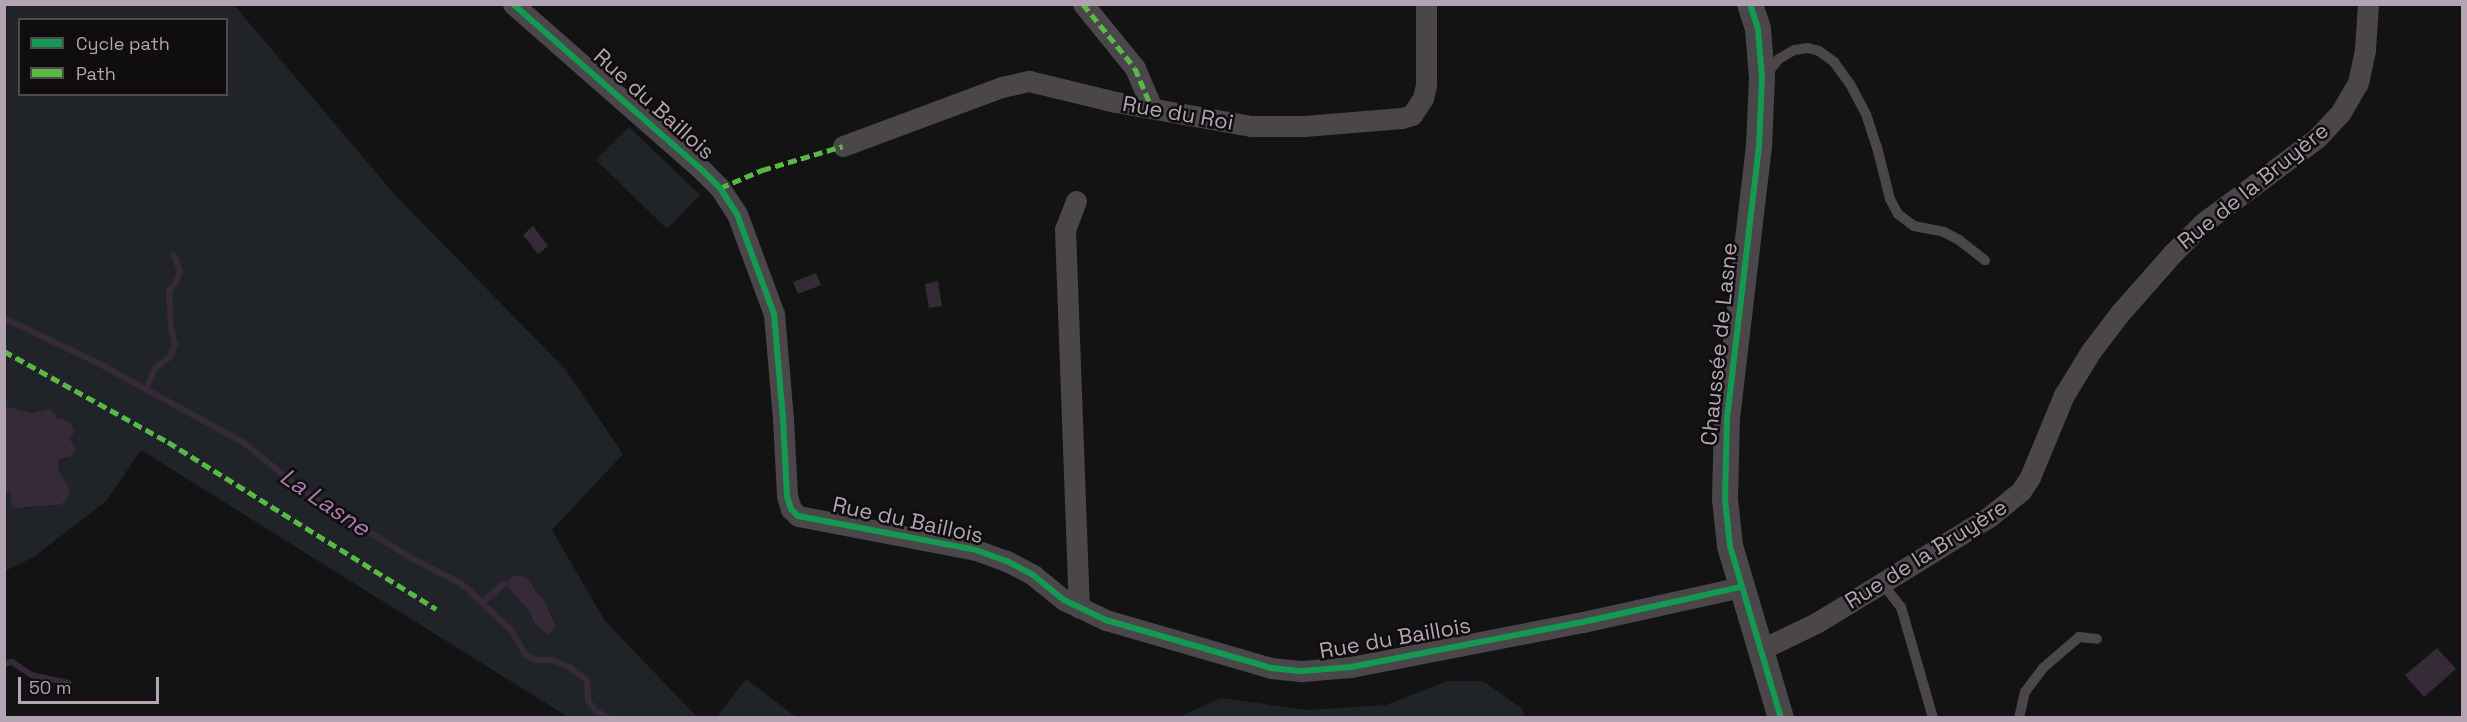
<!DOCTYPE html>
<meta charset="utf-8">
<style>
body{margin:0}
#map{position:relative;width:2467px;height:722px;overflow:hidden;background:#131313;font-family:"Space Grotesk",sans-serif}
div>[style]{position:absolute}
.green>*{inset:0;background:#202428}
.water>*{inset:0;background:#362a38}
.stream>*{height:6px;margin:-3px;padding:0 3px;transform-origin:3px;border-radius:3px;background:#362a38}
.service>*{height:10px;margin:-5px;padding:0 5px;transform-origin:5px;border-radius:5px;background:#4a464a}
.minor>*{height:21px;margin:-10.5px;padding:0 10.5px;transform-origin:10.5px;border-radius:10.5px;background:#4a464a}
.tertiary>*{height:26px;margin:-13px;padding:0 13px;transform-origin:13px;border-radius:13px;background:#4a464a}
.quiet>*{height:4.5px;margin-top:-2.25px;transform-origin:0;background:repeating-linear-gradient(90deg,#58b947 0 9px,transparent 0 13.5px)}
.cycleway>*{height:6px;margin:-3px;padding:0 3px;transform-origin:3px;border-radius:3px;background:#139951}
span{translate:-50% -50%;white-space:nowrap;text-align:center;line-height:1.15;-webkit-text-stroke:5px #0f0d0e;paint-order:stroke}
.street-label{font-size:22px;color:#b4a4b3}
.water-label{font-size:24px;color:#a57baf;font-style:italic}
.frame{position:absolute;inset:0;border:6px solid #b4a4b3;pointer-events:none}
.legend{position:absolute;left:18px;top:18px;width:210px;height:78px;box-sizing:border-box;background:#0f0d0e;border:2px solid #514950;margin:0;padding:8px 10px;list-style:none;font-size:18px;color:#b4a4b3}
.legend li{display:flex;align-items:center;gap:12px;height:30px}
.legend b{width:30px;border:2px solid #514950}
.scale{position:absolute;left:18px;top:677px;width:141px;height:27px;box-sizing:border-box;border:3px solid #b4a4b3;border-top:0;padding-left:8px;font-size:18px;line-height:21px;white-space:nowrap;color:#b4a4b3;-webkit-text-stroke:4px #0f0d0e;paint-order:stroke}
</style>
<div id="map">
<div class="green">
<div style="clip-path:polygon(evenodd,4px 5px,234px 5px,396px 196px,565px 369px,623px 454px,552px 530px,605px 621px,697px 717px,568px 717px,141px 450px,107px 500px,34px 557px,5px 571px,5px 493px,10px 492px,24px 508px,60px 505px,65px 480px,58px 468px,58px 461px,65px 459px,69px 439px,69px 421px,56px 418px,48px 409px,32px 413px,5px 406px,4px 5px,20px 20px,226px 20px,226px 94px,20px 94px,20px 20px,4px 5px,514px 576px,530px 581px,537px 594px,543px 598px,554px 621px,541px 629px,535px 624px,528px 610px,505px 584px,514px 576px)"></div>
<div style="clip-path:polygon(629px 127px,700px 195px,667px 229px,596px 160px)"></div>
<div style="clip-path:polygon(746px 679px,796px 717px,722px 718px,718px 715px)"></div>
<div style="clip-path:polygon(1447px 681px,1483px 681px,1521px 708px,1525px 717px,1179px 717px,1221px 698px,1307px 710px,1386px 705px)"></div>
</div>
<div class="water">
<div style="clip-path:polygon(533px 226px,548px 246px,538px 254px,523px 235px)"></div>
<div style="clip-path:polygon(816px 273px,821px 285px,798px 294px,793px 282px)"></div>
<div style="clip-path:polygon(938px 281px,942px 306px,929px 308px,925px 284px)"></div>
<div style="clip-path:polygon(5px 406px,32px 413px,48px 409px,55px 413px,56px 418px,69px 421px,73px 427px,74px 432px,70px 439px,75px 450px,73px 454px,58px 461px,58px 468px,70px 490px,67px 499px,60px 505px,15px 508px,11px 504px,11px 492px,5px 493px)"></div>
<div style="clip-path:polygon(514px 575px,525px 577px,530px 581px,537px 594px,543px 598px,556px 626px,549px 635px,535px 624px,528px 610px,505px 584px)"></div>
<div style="clip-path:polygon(2437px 648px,2456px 669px,2424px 697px,2405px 675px)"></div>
</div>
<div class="stream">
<div style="left:4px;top:318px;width:104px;rotate:25.6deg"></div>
<div style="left:98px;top:363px;width:166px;rotate:28.7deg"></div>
<div style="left:244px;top:443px;width:75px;rotate:39deg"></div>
<div style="left:302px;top:490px;width:131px;rotate:31.9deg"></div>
<div style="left:413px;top:559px;width:55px;rotate:27deg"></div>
<div style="left:462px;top:584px;width:67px;rotate:43.2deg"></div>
<div style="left:511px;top:630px;width:29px;rotate:59deg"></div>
<div style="left:526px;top:655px;width:11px;rotate:27deg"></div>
<div style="left:536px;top:660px;width:16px"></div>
<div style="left:552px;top:660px;width:18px;rotate:22deg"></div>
<div style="left:569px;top:667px;width:22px;rotate:36deg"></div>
<div style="left:587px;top:680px;width:21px;rotate:87deg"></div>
<div style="left:588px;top:701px;width:13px;rotate:51deg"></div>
<div style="left:596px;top:711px;width:15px;rotate:28deg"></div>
<div style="left:146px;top:390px;width:24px;rotate:-68deg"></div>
<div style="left:155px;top:368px;width:19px;rotate:-36deg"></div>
<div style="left:170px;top:357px;width:14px;rotate:-69deg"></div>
<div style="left:175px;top:344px;width:16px;rotate:-104deg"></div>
<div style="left:171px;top:328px;width:38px;rotate:-93deg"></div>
<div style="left:169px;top:290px;width:10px;rotate:-45deg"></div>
<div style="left:176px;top:283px;width:13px;rotate:-72deg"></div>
<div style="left:180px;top:271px;width:17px;rotate:-111deg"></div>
<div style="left:483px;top:602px;width:28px;rotate:-41deg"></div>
<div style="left:4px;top:664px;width:8px;rotate:-14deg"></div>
<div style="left:12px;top:662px;width:23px;rotate:34deg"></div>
<div style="left:31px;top:675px;width:38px;rotate:12deg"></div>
</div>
<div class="service">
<div style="left:1765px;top:76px;width:22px;rotate:-51deg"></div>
<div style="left:1779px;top:59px;width:17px;rotate:-31deg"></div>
<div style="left:1794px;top:50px;width:14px;rotate:-8deg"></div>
<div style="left:1808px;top:48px;width:11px;rotate:15deg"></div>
<div style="left:1819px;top:51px;width:19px;rotate:36deg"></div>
<div style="left:1834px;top:62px;width:27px;rotate:54deg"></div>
<div style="left:1850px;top:84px;width:34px;rotate:62deg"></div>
<div style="left:1866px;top:114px;width:35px;rotate:72deg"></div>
<div style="left:1877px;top:147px;width:54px;rotate:76deg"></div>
<div style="left:1890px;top:199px;width:17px;rotate:62deg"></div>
<div style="left:1898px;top:214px;width:20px;rotate:37deg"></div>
<div style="left:1914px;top:226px;width:31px;rotate:11deg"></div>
<div style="left:1944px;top:232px;width:17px;rotate:28deg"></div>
<div style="left:1959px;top:240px;width:33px;rotate:38deg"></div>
<div style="left:1882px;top:583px;width:31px;rotate:52deg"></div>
<div style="left:1901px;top:607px;width:116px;rotate:73.9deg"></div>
<div style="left:2019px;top:718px;width:27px;rotate:-77deg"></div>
<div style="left:2025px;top:692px;width:30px;rotate:-53deg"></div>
<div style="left:2043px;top:668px;width:48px;rotate:-40.7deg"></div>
<div style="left:2079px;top:637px;width:18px;rotate:6deg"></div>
</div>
<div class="minor">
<div style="left:513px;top:4px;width:253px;rotate:41.3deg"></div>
<div style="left:703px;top:171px;width:24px;rotate:45deg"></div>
<div style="left:720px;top:188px;width:31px;rotate:57deg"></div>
<div style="left:737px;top:214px;width:107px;rotate:69.7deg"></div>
<div style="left:774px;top:314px;width:105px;rotate:85.1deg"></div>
<div style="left:783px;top:419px;width:77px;rotate:87deg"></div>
<div style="left:787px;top:496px;width:14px;rotate:73deg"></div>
<div style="left:791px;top:509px;width:10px;rotate:45deg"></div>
<div style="left:798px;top:516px;width:181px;rotate:10.8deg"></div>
<div style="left:976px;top:550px;width:33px;rotate:20deg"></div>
<div style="left:1007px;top:561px;width:30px;rotate:28deg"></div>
<div style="left:1033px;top:575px;width:40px;rotate:39deg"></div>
<div style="left:1064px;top:600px;width:47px;rotate:25.5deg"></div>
<div style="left:1106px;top:620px;width:172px;rotate:16.2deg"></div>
<div style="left:1271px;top:668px;width:31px;rotate:6deg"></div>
<div style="left:1302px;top:671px;width:49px;rotate:-4.7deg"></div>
<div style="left:1351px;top:667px;width:236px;rotate:-11deg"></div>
<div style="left:1583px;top:622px;width:162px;rotate:-12.5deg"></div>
<div style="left:1083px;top:4px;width:82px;rotate:50.9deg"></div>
<div style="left:1135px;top:68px;width:43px;rotate:67deg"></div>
<div style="left:843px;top:146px;width:170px;rotate:-20.4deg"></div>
<div style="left:1002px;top:87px;width:28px;rotate:-13deg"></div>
<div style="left:1029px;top:81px;width:89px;rotate:13.6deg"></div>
<div style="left:1116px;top:102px;width:137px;rotate:10.1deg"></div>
<div style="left:1251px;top:126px;width:53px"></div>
<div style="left:1304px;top:126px;width:98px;rotate:-4.7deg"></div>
<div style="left:1402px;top:118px;width:10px;rotate:-17deg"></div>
<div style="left:1412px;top:115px;width:20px;rotate:-57deg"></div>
<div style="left:1423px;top:98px;width:13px;rotate:-77deg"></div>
<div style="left:1426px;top:85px;width:81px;rotate:-90deg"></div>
<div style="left:1076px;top:201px;width:30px;rotate:111deg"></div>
<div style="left:1065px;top:229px;width:379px;rotate:87.9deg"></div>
<div style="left:1760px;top:650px;width:62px;rotate:-25.7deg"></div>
<div style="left:1816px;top:623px;width:77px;rotate:-31.2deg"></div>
<div style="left:1882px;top:583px;width:126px;rotate:-31.7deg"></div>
<div style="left:1989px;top:517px;width:41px;rotate:-39.1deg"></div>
<div style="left:2021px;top:491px;width:17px;rotate:-57deg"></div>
<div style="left:2030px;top:477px;width:89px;rotate:-67.5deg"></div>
<div style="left:2064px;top:395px;width:52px;rotate:-58.5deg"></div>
<div style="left:2091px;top:351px;width:48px;rotate:-52.7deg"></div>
<div style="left:2120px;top:313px;width:79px;rotate:-48.6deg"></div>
<div style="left:2172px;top:254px;width:44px;rotate:-45deg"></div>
<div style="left:2203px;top:223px;width:142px;rotate:-36.7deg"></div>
<div style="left:2317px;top:138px;width:35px;rotate:-47deg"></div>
<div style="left:2341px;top:112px;width:34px;rotate:-60deg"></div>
<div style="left:2358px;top:83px;width:35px;rotate:-78deg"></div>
<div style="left:2365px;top:49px;width:45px;rotate:-86.2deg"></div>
</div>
<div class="tertiary">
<div style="left:1750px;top:4px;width:26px;rotate:72deg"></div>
<div style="left:1758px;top:29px;width:49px;rotate:85.3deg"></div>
<div style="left:1762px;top:78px;width:68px;rotate:92.5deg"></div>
<div style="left:1759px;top:146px;width:274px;rotate:96.7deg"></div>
<div style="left:1727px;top:418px;width:81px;rotate:91.4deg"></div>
<div style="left:1725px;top:499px;width:47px;rotate:83.9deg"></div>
<div style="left:1730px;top:546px;width:179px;rotate:73.5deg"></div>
</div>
<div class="quiet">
<div style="left:1083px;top:4px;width:82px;rotate:50.9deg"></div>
<div style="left:1135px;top:68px;width:43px;rotate:67deg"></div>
<div style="left:720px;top:188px;width:46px;rotate:-23.2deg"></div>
<div style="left:762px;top:170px;width:84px;rotate:-16.5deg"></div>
<div style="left:4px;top:351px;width:188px;rotate:29deg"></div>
<div style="left:168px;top:442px;width:316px;rotate:31.9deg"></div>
</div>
<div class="cycleway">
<div style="left:513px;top:4px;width:253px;rotate:41.3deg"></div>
<div style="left:703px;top:171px;width:24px;rotate:45deg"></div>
<div style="left:720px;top:188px;width:31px;rotate:57deg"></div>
<div style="left:737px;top:214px;width:107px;rotate:69.7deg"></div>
<div style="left:774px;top:314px;width:105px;rotate:85.1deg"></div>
<div style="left:783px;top:419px;width:77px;rotate:87deg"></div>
<div style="left:787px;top:496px;width:14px;rotate:73deg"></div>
<div style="left:791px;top:509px;width:10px;rotate:45deg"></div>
<div style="left:798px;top:516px;width:181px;rotate:10.8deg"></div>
<div style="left:976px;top:550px;width:33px;rotate:20deg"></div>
<div style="left:1007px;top:561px;width:30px;rotate:28deg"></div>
<div style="left:1033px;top:575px;width:40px;rotate:39deg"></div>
<div style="left:1064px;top:600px;width:47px;rotate:25.5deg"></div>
<div style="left:1106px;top:620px;width:172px;rotate:16.2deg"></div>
<div style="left:1271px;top:668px;width:31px;rotate:6deg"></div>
<div style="left:1302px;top:671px;width:49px;rotate:-4.7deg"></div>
<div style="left:1351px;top:667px;width:236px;rotate:-11deg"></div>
<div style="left:1583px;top:622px;width:162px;rotate:-12.5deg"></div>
<div style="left:1750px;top:4px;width:26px;rotate:72deg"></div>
<div style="left:1758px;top:29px;width:49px;rotate:85.3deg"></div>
<div style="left:1762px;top:78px;width:68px;rotate:92.5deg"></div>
<div style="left:1759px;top:146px;width:274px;rotate:96.7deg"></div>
<div style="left:1727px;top:418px;width:81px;rotate:91.4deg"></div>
<div style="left:1725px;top:499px;width:47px;rotate:83.9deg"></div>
<div style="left:1730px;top:546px;width:179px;rotate:73.5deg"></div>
</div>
<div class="street-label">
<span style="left:654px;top:104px;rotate:42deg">Rue du Baillois</span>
<span style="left:1178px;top:113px;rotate:10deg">Rue du Roi</span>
<span style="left:2253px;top:186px;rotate:-39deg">Rue de la Bruyère</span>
<span style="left:1719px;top:344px;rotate:-84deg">Chaussée de Lasne</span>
<span style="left:908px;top:520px;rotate:12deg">Rue du Baillois</span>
<span style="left:1926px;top:554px;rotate:-32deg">Rue de la Bruyère</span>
<span style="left:1395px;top:638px;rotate:-10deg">Rue du Baillois</span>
</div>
<div class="water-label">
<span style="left:325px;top:502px;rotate:34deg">La Lasne</span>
</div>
<div class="frame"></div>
<ul class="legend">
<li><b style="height:8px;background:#139951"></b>Cycle path</li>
<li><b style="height:8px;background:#58b947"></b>Path</li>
</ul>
<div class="scale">50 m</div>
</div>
